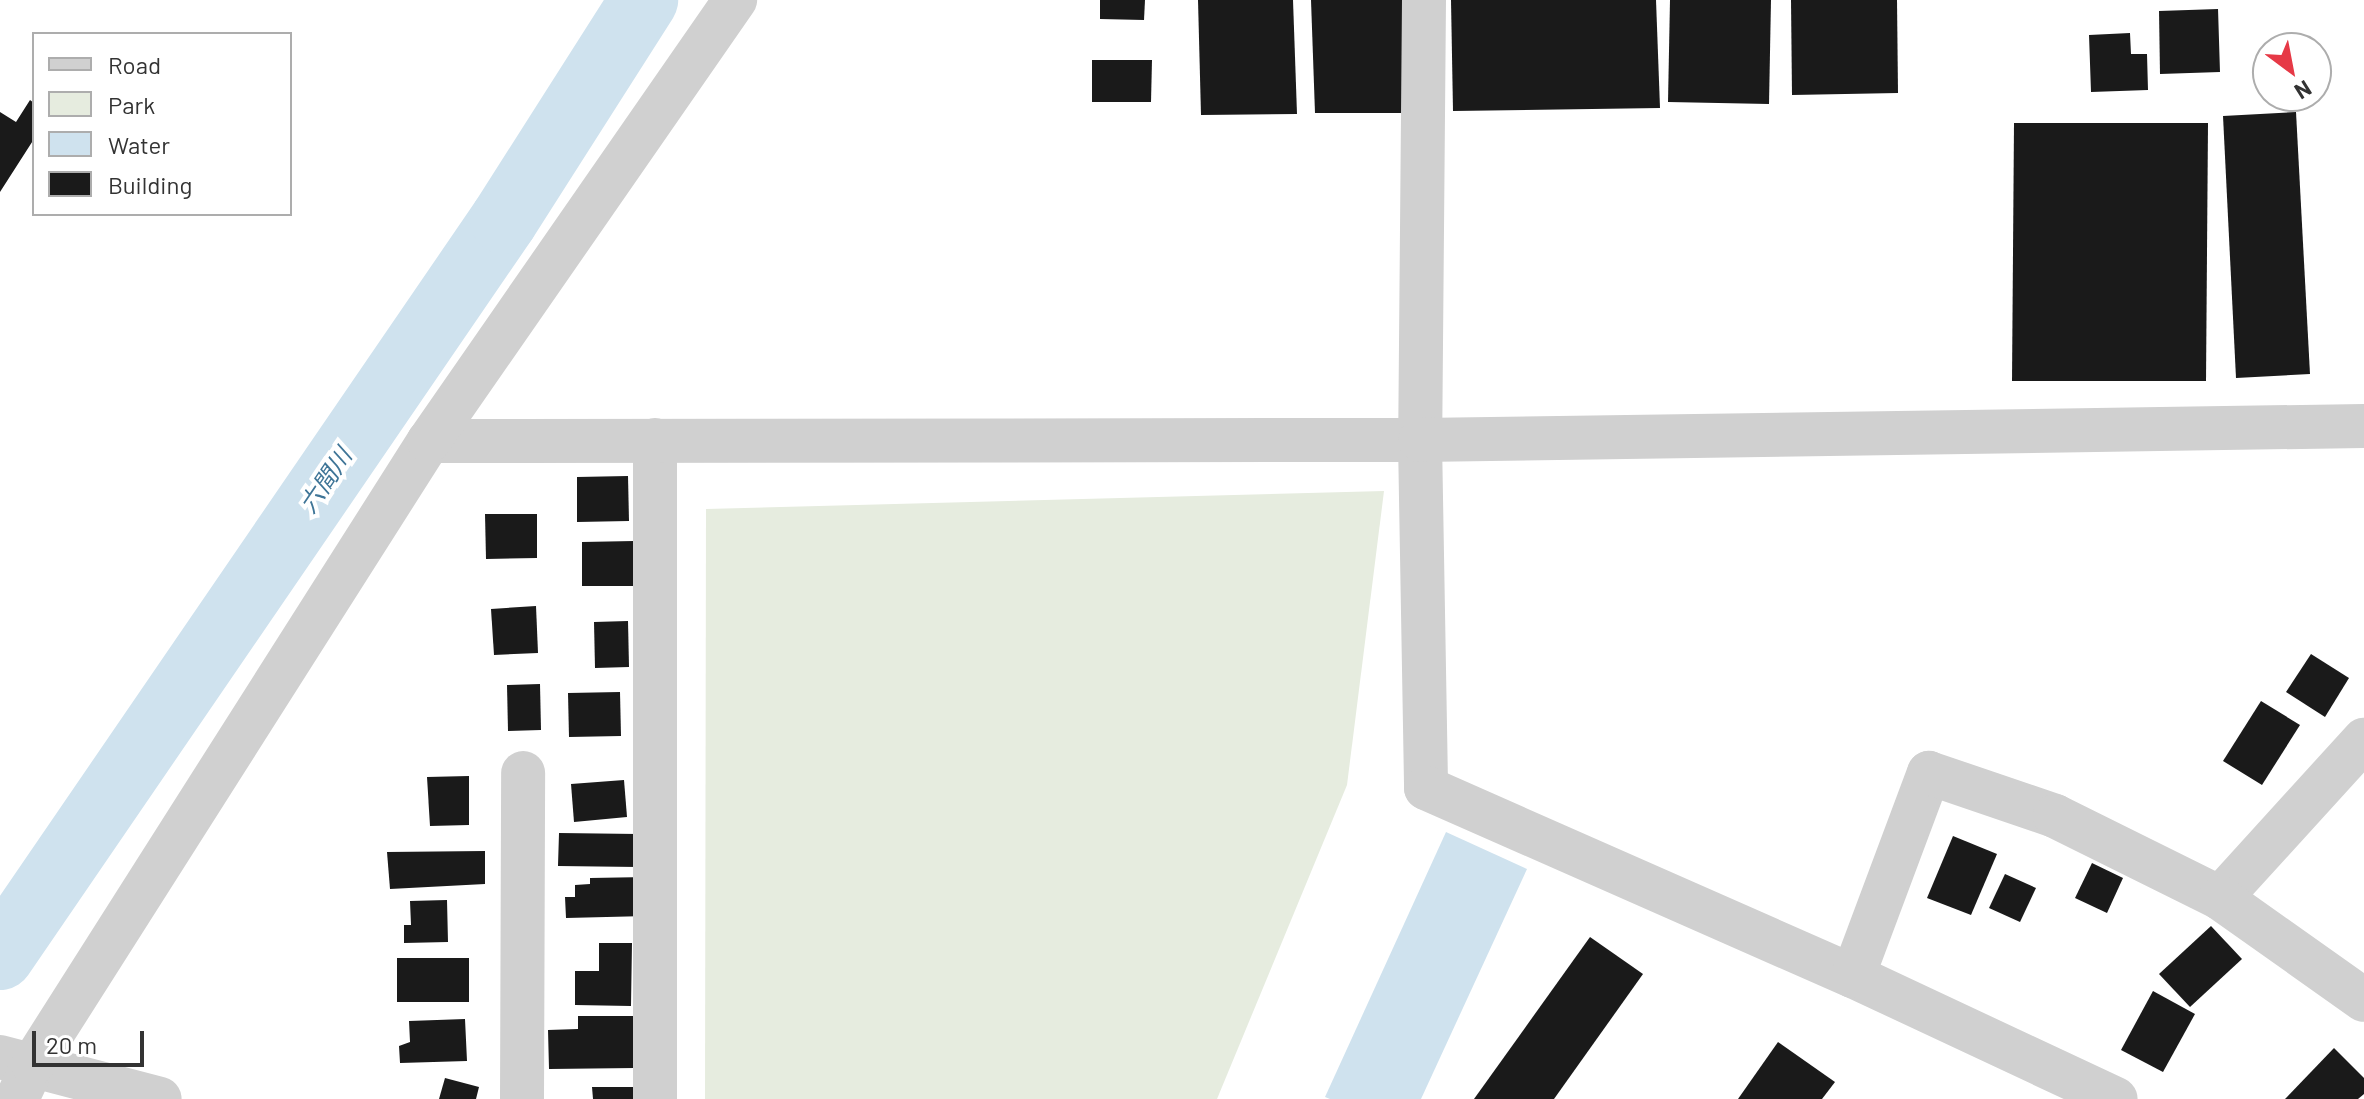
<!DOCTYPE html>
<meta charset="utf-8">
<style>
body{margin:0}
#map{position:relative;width:2364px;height:1099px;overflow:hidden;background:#fff;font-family:Barlow,"Noto Sans JP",sans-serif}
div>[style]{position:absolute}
.green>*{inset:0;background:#e6ecdf}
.water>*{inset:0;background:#cfe2ee}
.river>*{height:68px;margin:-34px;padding:0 34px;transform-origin:34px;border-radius:34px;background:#cfe2ee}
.building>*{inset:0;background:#1a1a1a}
.minor>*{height:44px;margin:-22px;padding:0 22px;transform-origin:22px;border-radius:22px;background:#d0d0d0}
span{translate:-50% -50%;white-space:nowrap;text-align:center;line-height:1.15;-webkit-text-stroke:8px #fff;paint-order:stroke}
.water-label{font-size:24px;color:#3f7597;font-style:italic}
.legend{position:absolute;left:32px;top:32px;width:260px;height:184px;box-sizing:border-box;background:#fff;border:2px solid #adadad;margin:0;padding:10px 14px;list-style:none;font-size:24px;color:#333}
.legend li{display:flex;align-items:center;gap:16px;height:40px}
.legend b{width:40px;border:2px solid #adadad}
.north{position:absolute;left:2252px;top:32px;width:80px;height:80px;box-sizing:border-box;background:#fff;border:2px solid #adadad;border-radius:50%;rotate:148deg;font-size:22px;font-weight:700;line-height:32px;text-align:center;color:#333}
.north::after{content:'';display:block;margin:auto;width:28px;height:36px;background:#e63946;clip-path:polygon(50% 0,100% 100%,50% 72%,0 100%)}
.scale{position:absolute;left:32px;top:1031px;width:112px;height:36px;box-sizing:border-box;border:4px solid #333;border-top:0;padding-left:10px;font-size:24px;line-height:28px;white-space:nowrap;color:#333;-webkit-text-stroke:6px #fff;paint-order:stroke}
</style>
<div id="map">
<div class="green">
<div style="clip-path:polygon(1384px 491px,1347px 785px,1217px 1099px,705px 1099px,706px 509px)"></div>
</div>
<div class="water">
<div style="clip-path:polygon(1446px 832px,1527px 869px,1421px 1099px,1330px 1099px,1325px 1097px)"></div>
</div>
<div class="river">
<div style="left:0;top:956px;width:892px;rotate:-55.6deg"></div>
<div style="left:504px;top:220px;width:261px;rotate:-57.5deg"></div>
</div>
<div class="building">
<div style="clip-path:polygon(1100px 0,1145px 0,1144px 20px,1100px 19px)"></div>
<div style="clip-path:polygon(1198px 0,1293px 0,1297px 114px,1201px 115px)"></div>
<div style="clip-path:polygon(1311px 0,1410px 0,1412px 113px,1315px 113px)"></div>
<div style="clip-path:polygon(1451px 0,1656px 0,1660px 108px,1453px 111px)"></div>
<div style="clip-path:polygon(1670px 0,1771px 0,1769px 104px,1668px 102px)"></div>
<div style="clip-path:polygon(1791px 0,1897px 0,1898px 93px,1792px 95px)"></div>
<div style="clip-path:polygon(2218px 9px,2220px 72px,2160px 74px,2159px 11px)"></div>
<div style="clip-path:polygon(2130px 33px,2131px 54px,2147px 54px,2148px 90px,2091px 92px,2089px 35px)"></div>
<div style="clip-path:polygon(1092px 60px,1152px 60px,1151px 102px,1092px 102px)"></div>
<div style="clip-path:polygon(30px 100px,34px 103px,34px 139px,0 192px,0 112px,16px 122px)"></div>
<div style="clip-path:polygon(2296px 112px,2310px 374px,2236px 378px,2223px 116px)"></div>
<div style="clip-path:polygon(2014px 123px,2208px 123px,2206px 381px,2012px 381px)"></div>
<div style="clip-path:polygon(628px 476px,629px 521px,577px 522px,577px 477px)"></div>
<div style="clip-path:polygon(485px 514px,537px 514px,537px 558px,486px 559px)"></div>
<div style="clip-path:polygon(634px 541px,634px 586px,582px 586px,582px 542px)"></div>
<div style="clip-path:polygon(536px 606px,538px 653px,494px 655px,491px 609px)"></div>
<div style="clip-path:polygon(628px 621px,629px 667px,595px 668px,594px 622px)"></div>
<div style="clip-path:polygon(2311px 654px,2349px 678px,2325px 717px,2286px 692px)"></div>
<div style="clip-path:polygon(540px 684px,541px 730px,508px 731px,507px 685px)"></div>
<div style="clip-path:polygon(620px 692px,621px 736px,569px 737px,568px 693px)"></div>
<div style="clip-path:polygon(2261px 701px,2300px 725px,2262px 785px,2223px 761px)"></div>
<div style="clip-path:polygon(469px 776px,469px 825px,430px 826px,427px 777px)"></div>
<div style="clip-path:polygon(624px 780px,627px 817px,574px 822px,571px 784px)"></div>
<div style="clip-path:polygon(559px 833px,638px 834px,638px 867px,558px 866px)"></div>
<div style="clip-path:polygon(1953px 836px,1997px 854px,1971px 915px,1927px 898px)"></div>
<div style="clip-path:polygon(485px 851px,485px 884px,390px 889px,387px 852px)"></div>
<div style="clip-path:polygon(2092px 863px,2123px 878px,2107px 913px,2075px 898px)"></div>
<div style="clip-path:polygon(2005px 874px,2036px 888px,2020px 922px,1989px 908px)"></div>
<div style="clip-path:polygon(647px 877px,647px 916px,566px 918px,565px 897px,575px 897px,575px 885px,590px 884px,590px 878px)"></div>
<div style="clip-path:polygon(447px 900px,448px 942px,404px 943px,404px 925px,411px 925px,410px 901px)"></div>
<div style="clip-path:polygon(2211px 926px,2242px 959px,2190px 1007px,2159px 974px)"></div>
<div style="clip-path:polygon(1590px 937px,1643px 974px,1554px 1099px,1474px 1099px)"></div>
<div style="clip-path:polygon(599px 943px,632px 943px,631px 1006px,575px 1005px,575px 971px,599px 971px)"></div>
<div style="clip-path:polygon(397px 958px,469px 958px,469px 1002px,397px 1002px)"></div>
<div style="clip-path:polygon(2153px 991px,2195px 1014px,2163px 1072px,2121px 1050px)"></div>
<div style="clip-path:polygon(578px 1016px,634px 1016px,635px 1068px,549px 1069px,548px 1030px,578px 1029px)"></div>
<div style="clip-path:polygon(465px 1019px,467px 1061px,400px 1063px,399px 1046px,410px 1042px,409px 1021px)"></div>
<div style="clip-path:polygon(1778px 1042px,1835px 1082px,1822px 1099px,1738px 1099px)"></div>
<div style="clip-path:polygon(2334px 1048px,2364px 1078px,2364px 1094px,2358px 1099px,2285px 1099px)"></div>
<div style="clip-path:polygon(445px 1078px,479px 1087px,476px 1099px,439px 1099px)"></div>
<div style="clip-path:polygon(592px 1087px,635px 1087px,635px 1099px,593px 1099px)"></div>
</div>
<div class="minor">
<div style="left:1424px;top:0;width:440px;rotate:90.5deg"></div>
<div style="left:1420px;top:440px;width:348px;rotate:89deg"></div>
<div style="left:1426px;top:788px;width:467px;rotate:23.8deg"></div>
<div style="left:1853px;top:976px;width:290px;rotate:25.1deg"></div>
<div style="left:655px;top:440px;width:659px;rotate:90deg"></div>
<div style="left:429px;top:441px;width:991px;rotate:-0.06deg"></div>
<div style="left:1420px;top:440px;width:944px;rotate:-0.85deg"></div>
<div style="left:2220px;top:898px;width:214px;rotate:-47.7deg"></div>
<div style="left:1853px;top:976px;width:217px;rotate:-69.5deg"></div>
<div style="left:1929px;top:773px;width:133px;rotate:18.8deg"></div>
<div style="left:2055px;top:816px;width:184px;rotate:26.4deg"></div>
<div style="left:2220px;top:898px;width:176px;rotate:35.3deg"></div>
<div style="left:0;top:1057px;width:165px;rotate:14.7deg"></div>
<div style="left:17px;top:1099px;width:38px;rotate:-65deg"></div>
<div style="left:33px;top:1064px;width:738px;rotate:-57.56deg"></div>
<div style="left:429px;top:441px;width:537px;rotate:-55.24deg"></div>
<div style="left:522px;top:1099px;width:326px;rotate:-89.8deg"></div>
</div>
<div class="water-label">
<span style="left:325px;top:480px;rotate:-56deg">六間川</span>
</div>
<ul class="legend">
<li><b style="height:10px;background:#d0d0d0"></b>Road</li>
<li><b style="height:22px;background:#e6ecdf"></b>Park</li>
<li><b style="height:22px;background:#cfe2ee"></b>Water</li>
<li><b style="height:22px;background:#1a1a1a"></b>Building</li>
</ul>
<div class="north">N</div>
<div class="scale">20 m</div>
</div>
